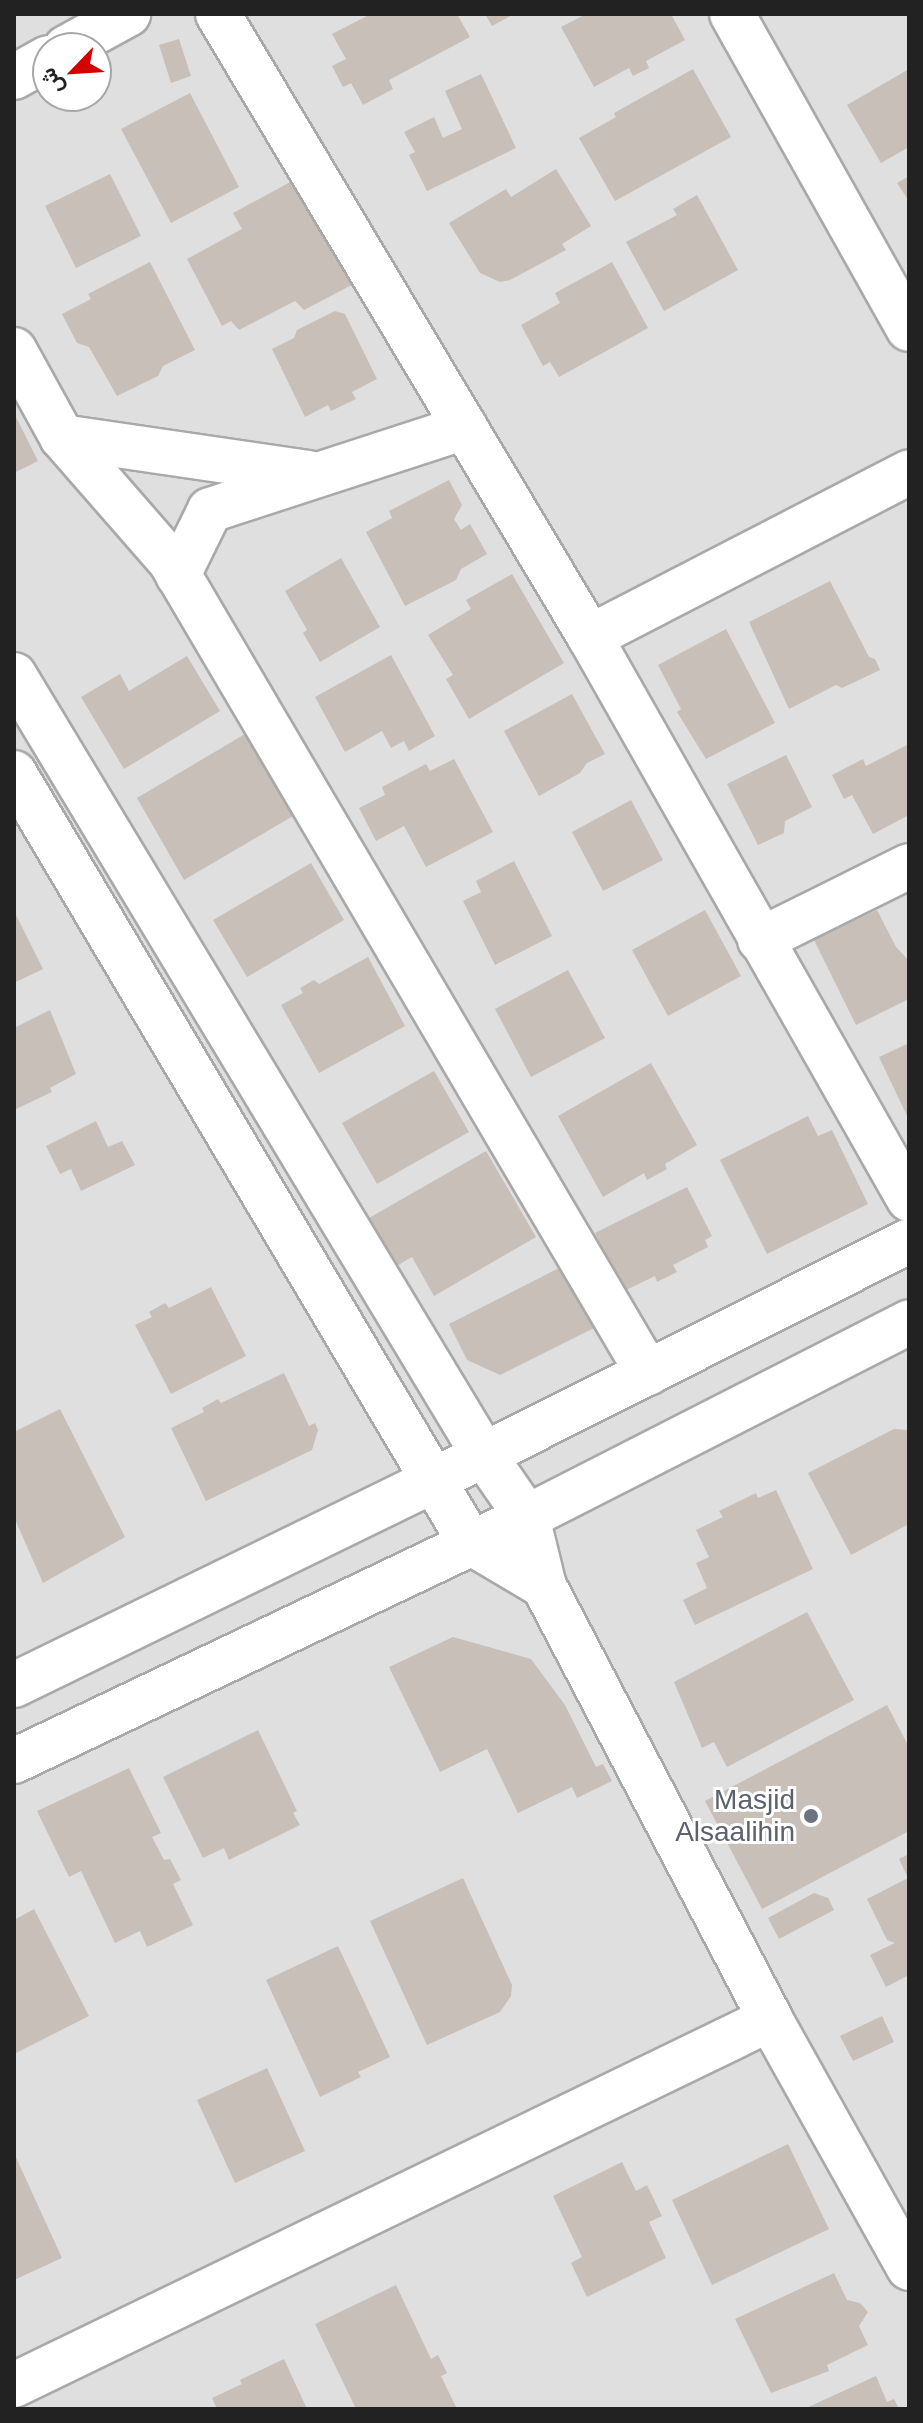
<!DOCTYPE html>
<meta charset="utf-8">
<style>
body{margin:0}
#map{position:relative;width:923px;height:2423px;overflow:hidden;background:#f2efe9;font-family:Helvetica,Vazirmatn,sans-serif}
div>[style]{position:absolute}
.residential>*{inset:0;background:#e0dfdf}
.building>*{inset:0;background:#c7bfb8}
.roads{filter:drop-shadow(2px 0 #a9a9a9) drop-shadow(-2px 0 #a9a9a9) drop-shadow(0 2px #a9a9a9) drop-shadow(0 -2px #a9a9a9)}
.minor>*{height:44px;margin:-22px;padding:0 22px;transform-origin:22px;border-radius:22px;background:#fff}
.dots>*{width:22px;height:22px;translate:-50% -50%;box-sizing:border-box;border:4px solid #fff;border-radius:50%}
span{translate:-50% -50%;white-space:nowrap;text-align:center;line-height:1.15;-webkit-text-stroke:6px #fff;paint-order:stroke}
.worship-label{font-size:28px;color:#5b616d}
.right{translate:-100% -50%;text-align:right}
.frame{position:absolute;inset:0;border:16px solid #222;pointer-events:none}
.north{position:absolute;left:32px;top:32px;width:80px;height:80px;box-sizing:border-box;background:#fff;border:2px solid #a7a7a7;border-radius:50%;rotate:245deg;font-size:22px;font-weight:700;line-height:32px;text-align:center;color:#222}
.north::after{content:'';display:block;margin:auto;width:28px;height:36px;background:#d40000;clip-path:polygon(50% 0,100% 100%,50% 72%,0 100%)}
</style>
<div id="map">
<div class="residential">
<div style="clip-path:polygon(evenodd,14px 14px,909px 14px,909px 2409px,14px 2409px,14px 14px,48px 48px,96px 48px,96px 96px,48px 96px,48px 48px)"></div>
</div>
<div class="building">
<div style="clip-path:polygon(371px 14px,457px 14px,470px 37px,389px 80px,393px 89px,363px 105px,351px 83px,343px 87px,332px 66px,346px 59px,332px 34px)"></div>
<div style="clip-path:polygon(485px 14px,514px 14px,492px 26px)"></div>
<div style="clip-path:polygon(586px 14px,671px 14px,685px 40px,646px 61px,649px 68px,633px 76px,629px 68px,594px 87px,561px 27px)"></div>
<div style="clip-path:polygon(179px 39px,191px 76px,171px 83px,159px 45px)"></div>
<div style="clip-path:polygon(693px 69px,731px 137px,615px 201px,579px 138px,616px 117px,614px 113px)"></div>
<div style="clip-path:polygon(909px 69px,909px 147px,881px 163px,847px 105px)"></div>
<div style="clip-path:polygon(481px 74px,516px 148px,427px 191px,409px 155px,415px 152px,404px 132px,434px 117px,443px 138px,462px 129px,445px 91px)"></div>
<div style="clip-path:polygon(190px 93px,239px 187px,171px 223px,121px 129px)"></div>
<div style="clip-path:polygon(556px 169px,591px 226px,562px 244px,566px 250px,510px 280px,500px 282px,480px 273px,449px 223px,506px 189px,511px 197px)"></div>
<div style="clip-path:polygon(110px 174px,141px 236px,76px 268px,45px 206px)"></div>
<div style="clip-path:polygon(909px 176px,909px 201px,897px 183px)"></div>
<div style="clip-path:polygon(294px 180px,367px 277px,304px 310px,295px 301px,239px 330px,231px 321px,222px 326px,187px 259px,242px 229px,233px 213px)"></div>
<div style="clip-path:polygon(697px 195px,738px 270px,664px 311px,626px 242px,677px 215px,673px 209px)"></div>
<div style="clip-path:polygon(150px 262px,195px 350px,163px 366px,158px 376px,117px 396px,89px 347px,77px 343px,62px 314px,91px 299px,88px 294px)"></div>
<div style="clip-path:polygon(612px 262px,648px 328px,559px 377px,550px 362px,543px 366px,521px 325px,560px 303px,555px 293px)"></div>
<div style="clip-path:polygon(335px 311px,345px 314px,377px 379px,352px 392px,356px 399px,331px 411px,328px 405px,305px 417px,272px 349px,294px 338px,297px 330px)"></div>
<div style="clip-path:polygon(14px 413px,38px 461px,14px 473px)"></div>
<div style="clip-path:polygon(449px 480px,462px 505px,454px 519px,461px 530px,470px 524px,487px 554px,461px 569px,456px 580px,405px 606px,366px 532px,392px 518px,389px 511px)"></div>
<div style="clip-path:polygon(341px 558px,380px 627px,320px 662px,303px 633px,307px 630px,285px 591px)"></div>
<div style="clip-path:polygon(512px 574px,564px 663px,469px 719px,446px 679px,453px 675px,428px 635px,471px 609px,466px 600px)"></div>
<div style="clip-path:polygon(830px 581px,869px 657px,875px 659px,880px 670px,842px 688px,836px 685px,789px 709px,749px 622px)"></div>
<div style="clip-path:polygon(726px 629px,775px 723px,706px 759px,677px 712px,681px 709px,658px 665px)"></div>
<div style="clip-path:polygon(391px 655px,435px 736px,409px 751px,404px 741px,391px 748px,382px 731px,345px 752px,315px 697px)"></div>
<div style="clip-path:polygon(187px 656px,220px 711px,124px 769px,81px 697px,120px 674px,129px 691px)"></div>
<div style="clip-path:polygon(572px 694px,605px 754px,587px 763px,580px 773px,539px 796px,504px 731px)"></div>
<div style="clip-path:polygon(245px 734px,293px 816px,184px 880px,137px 798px)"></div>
<div style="clip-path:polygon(909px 744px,909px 815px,873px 834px,852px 795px,844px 799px,832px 775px,863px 759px,866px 766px)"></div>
<div style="clip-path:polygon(786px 755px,812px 807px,785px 821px,784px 833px,758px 845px,727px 784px)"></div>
<div style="clip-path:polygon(454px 759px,493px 832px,426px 867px,404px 826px,376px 841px,359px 808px,385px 795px,382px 787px,426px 764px,430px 771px)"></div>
<div style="clip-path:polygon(631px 800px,663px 860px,603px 891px,572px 832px)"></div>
<div style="clip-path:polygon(514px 861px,552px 936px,495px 965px,463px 901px,481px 892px,476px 881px)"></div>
<div style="clip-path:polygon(311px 863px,344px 920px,247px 977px,213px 920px)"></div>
<div style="clip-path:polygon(705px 910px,741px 976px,668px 1016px,632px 950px)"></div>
<div style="clip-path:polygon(877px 910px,896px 947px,909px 961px,909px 999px,856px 1025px,814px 940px)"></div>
<div style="clip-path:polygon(14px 911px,43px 969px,14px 983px)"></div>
<div style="clip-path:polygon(368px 957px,405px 1026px,319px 1073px,281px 1005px,303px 993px,300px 988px,314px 980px,319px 984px)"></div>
<div style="clip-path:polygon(568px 970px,605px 1038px,531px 1077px,495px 1009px)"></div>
<div style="clip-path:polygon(50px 1010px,76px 1074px,50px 1088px,52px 1092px,14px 1110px,14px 1028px)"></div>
<div style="clip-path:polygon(909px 1043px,909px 1120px,879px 1057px)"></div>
<div style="clip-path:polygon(651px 1063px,697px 1145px,665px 1164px,667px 1169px,647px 1180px,644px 1173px,603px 1197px,558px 1116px)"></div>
<div style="clip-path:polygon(434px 1071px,469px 1132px,377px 1184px,342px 1123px)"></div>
<div style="clip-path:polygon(808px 1116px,818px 1136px,832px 1130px,868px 1204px,767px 1254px,720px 1160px)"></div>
<div style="clip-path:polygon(96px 1121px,108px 1147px,122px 1141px,135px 1165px,81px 1191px,71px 1169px,60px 1174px,46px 1146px)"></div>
<div style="clip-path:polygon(486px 1151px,536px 1237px,434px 1296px,412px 1257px,383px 1274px,355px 1226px)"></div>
<div style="clip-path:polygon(687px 1187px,712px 1236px,705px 1240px,708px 1247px,673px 1265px,677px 1272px,657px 1282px,655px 1276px,624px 1291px,595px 1233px)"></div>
<div style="clip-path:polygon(565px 1265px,596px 1327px,500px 1375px,467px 1360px,449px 1324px)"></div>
<div style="clip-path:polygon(211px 1287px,246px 1356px,171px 1394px,135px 1325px,152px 1317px,149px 1312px,165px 1303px,169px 1308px)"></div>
<div style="clip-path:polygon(284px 1373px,309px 1426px,315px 1423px,318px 1430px,312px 1450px,206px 1501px,171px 1428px,204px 1412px,202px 1408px,218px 1399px,221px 1403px)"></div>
<div style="clip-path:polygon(60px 1409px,125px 1537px,43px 1583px,14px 1517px,14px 1432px)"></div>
<div style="clip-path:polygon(894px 1429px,909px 1430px,909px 1524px,851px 1555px,808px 1473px)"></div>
<div style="clip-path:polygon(776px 1490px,813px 1569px,695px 1625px,683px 1600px,707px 1588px,696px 1563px,709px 1557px,696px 1530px,723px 1517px,719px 1511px,756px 1493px,758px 1498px)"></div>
<div style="clip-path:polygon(807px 1612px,854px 1700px,727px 1767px,714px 1742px,702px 1748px,674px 1682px)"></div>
<div style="clip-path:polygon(453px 1637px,531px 1659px,565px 1705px,596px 1767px,603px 1764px,612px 1781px,577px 1798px,572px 1787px,518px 1813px,487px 1749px,440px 1772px,389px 1667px)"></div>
<div style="clip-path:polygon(887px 1705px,909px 1747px,909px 1831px,762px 1909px,705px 1801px)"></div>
<div style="clip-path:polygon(258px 1730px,297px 1811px,293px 1813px,300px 1825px,229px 1860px,224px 1848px,203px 1858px,163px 1777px)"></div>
<div style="clip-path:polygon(129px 1768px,161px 1833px,152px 1837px,164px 1860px,170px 1859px,181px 1880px,173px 1884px,193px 1925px,147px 1947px,140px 1931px,115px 1943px,81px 1871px,69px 1877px,37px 1811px)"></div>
<div style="clip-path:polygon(909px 1854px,909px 1975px,886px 1987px,870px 1955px,895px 1943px,887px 1940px,867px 1899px,908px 1878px,899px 1859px)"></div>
<div style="clip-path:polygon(463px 1878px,512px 1985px,511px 1996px,500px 2012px,427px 2045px,370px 1921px)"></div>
<div style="clip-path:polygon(814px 1893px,828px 1898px,834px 1910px,779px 1939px,768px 1918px)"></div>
<div style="clip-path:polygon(34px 1909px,89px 2016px,14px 2054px,14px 1920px)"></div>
<div style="clip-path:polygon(338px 1946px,390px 2057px,358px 2072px,361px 2077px,320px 2097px,266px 1980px)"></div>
<div style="clip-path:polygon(882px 2016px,894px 2042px,853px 2061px,840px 2036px)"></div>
<div style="clip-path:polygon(267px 2068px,305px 2151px,235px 2183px,197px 2100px)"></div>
<div style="clip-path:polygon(788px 2144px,829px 2229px,712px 2285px,672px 2200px)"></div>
<div style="clip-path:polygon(14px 2153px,62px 2258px,14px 2280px)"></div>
<div style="clip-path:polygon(622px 2162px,636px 2191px,647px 2185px,662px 2216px,649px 2222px,666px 2258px,587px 2297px,571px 2263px,582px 2257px,553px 2196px)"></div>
<div style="clip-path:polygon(834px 2273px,847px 2300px,860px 2303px,868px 2312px,859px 2326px,868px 2345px,827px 2365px,829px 2371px,771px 2393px,735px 2319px)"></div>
<div style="clip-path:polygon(396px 2285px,431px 2359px,438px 2355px,447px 2373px,441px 2376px,457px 2409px,356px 2409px,315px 2324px)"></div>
<div style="clip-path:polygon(284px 2359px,307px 2409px,217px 2409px,212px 2398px,242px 2384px,240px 2380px)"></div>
<div style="clip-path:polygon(876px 2376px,887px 2402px,894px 2399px,899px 2409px,804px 2409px)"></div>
</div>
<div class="roads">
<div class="minor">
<div style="left:218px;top:14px;width:726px;rotate:59.16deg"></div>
<div style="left:590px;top:637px;width:646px;rotate:60.42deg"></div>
<div style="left:732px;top:14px;width:361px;rotate:60.7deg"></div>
<div style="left:66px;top:48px;width:71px;rotate:-28.7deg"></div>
<div style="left:14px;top:77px;width:39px;rotate:-29deg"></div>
<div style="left:14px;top:350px;width:99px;rotate:61.1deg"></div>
<div style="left:62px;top:437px;width:166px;rotate:48.9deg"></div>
<div style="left:171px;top:562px;width:941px;rotate:59.54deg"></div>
<div style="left:62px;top:437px;width:249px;rotate:8.3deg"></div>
<div style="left:178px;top:575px;width:72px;rotate:-63.8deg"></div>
<div style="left:210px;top:510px;width:268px;rotate:-18deg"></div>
<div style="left:590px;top:637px;width:359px;rotate:-27.3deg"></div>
<div style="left:14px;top:675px;width:911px;rotate:58.93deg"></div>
<div style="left:484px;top:1455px;width:75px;rotate:55.3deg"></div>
<div style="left:527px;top:1517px;width:71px;rotate:76.2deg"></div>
<div style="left:544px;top:1586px;width:488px;rotate:62.4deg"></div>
<div style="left:770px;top:2019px;width:285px;rotate:60.8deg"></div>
<div style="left:14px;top:773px;width:894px;rotate:59.33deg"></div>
<div style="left:470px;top:1542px;width:86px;rotate:30.7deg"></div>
<div style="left:760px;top:940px;width:166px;rotate:-26.4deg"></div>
<div style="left:14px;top:1685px;width:467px;rotate:-26deg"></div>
<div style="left:434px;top:1480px;width:532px;rotate:-26.71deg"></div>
<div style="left:14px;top:1761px;width:568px;rotate:-25.44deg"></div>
<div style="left:527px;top:1517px;width:429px;rotate:-27deg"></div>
<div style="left:14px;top:2385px;width:840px;rotate:-25.83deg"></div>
</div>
</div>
<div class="dots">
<div style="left:811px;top:1816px;background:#6b7280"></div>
</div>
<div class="worship-label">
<span class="right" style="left:795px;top:1816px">Masjid<br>Alsaalihin</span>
</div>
<div class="frame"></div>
<div class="north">ش</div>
</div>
